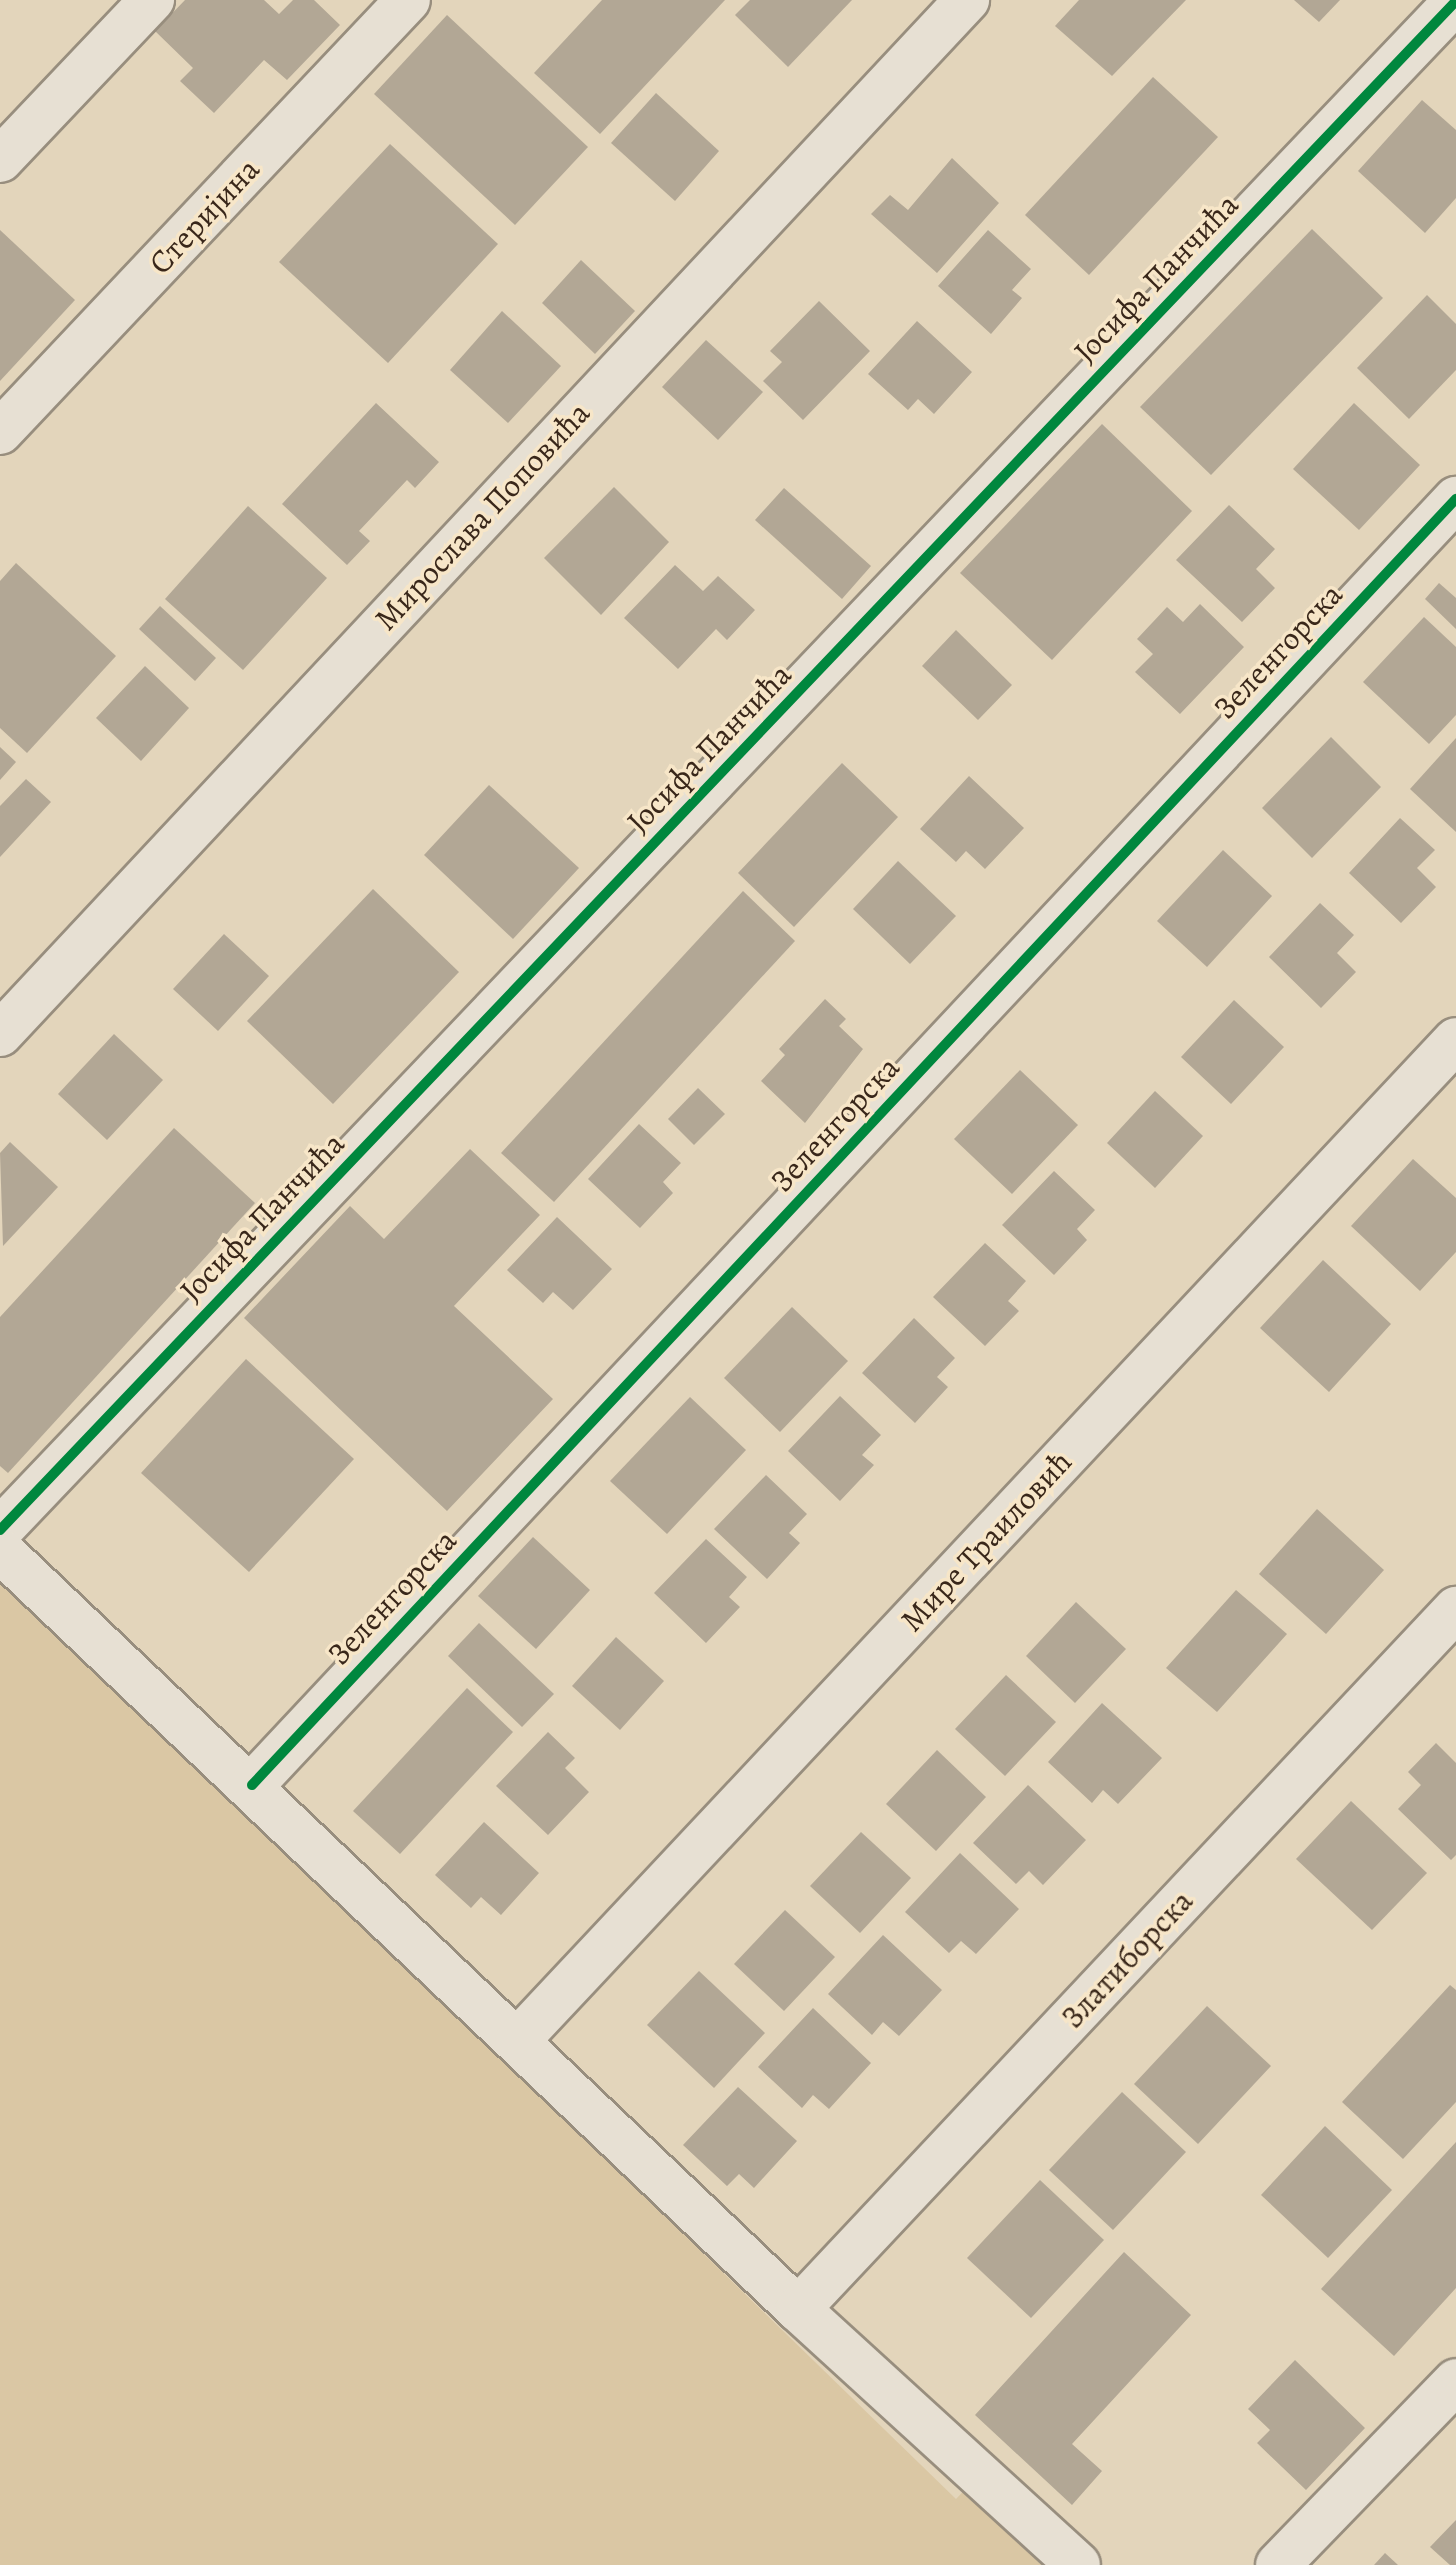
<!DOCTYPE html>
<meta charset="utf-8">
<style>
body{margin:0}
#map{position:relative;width:1456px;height:2565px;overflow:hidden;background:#e3d5bb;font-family:Alegreya,serif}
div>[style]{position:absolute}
.green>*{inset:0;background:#dac7a4}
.building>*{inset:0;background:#b2a795}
.roads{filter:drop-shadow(2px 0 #988e7e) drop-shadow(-2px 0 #988e7e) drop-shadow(0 2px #988e7e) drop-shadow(0 -2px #988e7e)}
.minor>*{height:44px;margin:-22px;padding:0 22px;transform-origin:22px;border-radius:22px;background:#e7e0d3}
.cycleway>*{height:10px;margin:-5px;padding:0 5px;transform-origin:5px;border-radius:5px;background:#00873e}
span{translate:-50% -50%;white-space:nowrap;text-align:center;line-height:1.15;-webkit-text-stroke:7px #f7e6c8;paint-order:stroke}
.street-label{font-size:32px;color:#39271a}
</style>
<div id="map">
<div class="green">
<div style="clip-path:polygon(0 1570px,956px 2499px,979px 2475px,1078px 2565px,0 2565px)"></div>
</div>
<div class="building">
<div style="clip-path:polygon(185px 0,264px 0,279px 14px,293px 0,314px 0,340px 25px,287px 80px,264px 60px,214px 113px,180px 81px,193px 68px,155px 31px)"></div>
<div style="clip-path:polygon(602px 0,725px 0,600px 134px,534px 73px)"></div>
<div style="clip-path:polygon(750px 0,852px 0,788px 67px,735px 15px)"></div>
<div style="clip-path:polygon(1079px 0,1186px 0,1112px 76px,1055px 26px)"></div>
<div style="clip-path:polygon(1294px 0,1340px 0,1319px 22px)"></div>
<div style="clip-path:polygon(447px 15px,588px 147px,515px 225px,374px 94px)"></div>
<div style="clip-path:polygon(1153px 77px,1218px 137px,1089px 275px,1025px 215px)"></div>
<div style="clip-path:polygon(656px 93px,719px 151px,675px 201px,611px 143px)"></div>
<div style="clip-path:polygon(1422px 100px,1456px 130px,1456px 198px,1425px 233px,1358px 171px)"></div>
<div style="clip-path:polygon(390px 144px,498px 244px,388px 363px,279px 262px)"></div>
<div style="clip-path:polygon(952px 158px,999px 203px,937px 273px,871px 214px,890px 195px,908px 210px)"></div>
<div style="clip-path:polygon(1312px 229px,1383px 298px,1211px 475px,1140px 407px)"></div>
<div style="clip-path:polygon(0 230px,75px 300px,0 381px)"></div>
<div style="clip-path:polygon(988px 230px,1031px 269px,1012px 290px,1022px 298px,991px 334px,938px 286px)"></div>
<div style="clip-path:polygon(581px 260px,635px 311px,595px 354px,542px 303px)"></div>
<div style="clip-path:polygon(1427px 295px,1456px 324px,1456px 370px,1409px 419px,1357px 368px)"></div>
<div style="clip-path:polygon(819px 301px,870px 351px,803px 420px,763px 381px,782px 362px,770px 351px)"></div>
<div style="clip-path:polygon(502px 311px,561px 366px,508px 423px,450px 370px)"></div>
<div style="clip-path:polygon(917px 321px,972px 372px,934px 414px,918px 399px,908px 410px,868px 374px)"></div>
<div style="clip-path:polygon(706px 340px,763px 392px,718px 440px,662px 387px)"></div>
<div style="clip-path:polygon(376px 403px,439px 462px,415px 488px,407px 480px,359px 531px,370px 541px,347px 565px,282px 504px)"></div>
<div style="clip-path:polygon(1354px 403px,1420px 465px,1359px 530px,1293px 469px)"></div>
<div style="clip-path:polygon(1102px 424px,1192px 511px,1052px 660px,960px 573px)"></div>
<div style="clip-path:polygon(614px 487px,669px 542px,601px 615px,544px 558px)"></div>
<div style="clip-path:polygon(784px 488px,871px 566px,842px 599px,755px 520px)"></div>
<div style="clip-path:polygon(1229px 505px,1275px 549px,1256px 569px,1275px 588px,1242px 622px,1176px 560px)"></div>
<div style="clip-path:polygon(248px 506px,327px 578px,243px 670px,165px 599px)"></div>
<div style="clip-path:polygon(16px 563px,116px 656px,27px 753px,0 728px,0 581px)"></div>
<div style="clip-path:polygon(675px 565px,703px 591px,718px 576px,755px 610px,727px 640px,716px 629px,678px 669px,624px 618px)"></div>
<div style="clip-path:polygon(1439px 583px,1456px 598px,1456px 629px,1425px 599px)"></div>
<div style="clip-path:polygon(1200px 604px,1244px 647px,1180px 714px,1135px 672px,1153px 654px,1137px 639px,1167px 607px,1183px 622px)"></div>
<div style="clip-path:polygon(160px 606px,216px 658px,195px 681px,139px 629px)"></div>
<div style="clip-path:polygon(1424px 617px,1456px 647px,1456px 715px,1429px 744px,1363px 682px)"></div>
<div style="clip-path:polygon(956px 630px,1012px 685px,978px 720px,922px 666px)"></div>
<div style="clip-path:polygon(145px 666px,189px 708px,141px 761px,96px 718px)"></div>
<div style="clip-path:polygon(1331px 737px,1381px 787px,1312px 858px,1262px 808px)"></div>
<div style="clip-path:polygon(1456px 738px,1456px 832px,1410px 789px)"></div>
<div style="clip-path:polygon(0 747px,16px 762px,0 780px)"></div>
<div style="clip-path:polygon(842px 763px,898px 817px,794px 927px,738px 873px)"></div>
<div style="clip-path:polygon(969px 776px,1024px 828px,985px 869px,966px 851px,956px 862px,920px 829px)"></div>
<div style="clip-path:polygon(26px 779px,51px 802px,0 857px,0 806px)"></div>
<div style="clip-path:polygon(489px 785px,579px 868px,513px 939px,424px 855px)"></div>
<div style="clip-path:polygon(1400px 818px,1435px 850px,1417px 868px,1436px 887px,1401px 923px,1349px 873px)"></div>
<div style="clip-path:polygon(1223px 850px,1272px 896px,1207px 967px,1157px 921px)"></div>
<div style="clip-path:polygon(898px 861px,956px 916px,910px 964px,853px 909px)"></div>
<div style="clip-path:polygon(373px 889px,459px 972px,333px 1104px,247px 1021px)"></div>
<div style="clip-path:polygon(743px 891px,795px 941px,554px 1202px,501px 1153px)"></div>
<div style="clip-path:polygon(1320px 903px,1354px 935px,1337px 953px,1356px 972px,1321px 1008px,1269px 957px)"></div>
<div style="clip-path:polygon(224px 934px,269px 976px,218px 1031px,173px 989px)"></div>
<div style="clip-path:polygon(825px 999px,846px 1019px,839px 1026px,863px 1049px,805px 1123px,761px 1081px,785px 1055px,779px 1049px)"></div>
<div style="clip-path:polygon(1234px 1000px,1284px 1047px,1231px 1104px,1181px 1057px)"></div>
<div style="clip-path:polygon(114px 1034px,163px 1080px,107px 1140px,58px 1094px)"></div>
<div style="clip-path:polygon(1020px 1070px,1078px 1125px,1012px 1194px,954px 1139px)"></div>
<div style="clip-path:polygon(698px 1088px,725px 1114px,694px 1145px,668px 1119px)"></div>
<div style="clip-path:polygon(1155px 1091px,1203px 1136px,1155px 1188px,1107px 1143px)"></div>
<div style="clip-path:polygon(639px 1124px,681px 1163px,663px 1182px,673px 1193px,640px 1228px,588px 1179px)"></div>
<div style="clip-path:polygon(174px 1128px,255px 1203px,8px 1473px,0 1466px,0 1317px)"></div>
<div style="clip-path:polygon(10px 1142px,58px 1187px,3px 1246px,0 1153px)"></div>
<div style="clip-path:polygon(470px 1149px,540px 1215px,454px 1306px,553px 1399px,447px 1511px,244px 1318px,350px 1206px,384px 1239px)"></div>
<div style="clip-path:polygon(1413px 1159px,1456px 1198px,1456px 1252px,1420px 1291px,1351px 1226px)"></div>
<div style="clip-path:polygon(1054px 1171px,1095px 1210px,1077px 1229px,1087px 1240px,1054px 1275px,1002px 1225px)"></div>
<div style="clip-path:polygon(557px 1217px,612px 1269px,573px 1310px,553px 1292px,543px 1303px,507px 1270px)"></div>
<div style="clip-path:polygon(985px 1243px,1026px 1281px,1008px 1301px,1019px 1311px,985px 1346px,933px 1297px)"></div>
<div style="clip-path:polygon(1323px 1260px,1391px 1324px,1329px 1392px,1260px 1328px)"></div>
<div style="clip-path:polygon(792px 1307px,848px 1361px,780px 1432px,724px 1378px)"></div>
<div style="clip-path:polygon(914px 1318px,955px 1358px,937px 1377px,948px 1387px,915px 1423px,862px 1373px)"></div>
<div style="clip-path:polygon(246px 1359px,354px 1459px,249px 1572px,141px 1473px)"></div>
<div style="clip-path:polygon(840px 1396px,881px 1435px,862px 1455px,874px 1465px,840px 1501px,788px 1451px)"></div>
<div style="clip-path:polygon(690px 1397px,746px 1450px,667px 1534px,610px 1481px)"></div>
<div style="clip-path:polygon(766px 1475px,807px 1514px,789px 1533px,800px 1543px,767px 1579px,714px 1529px)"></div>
<div style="clip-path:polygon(1317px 1509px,1384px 1570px,1326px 1634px,1259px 1574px)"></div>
<div style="clip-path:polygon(533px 1537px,590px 1590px,536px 1649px,478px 1596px)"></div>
<div style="clip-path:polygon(706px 1539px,747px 1577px,729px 1597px,740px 1607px,706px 1643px,654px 1593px)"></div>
<div style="clip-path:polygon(1236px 1590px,1287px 1634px,1217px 1712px,1166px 1668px)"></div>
<div style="clip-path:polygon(1076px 1602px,1126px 1649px,1075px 1703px,1026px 1656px)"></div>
<div style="clip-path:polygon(479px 1623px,554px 1694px,522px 1727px,448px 1656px)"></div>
<div style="clip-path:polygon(616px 1637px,664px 1681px,620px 1730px,572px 1686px)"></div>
<div style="clip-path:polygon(1006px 1675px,1056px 1722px,1005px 1776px,955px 1729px)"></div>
<div style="clip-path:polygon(467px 1688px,513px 1732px,400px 1854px,353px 1811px)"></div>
<div style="clip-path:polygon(1102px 1703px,1162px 1758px,1118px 1804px,1103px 1790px,1092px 1803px,1048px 1762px)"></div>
<div style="clip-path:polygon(548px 1732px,575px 1758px,565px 1768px,589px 1792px,548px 1835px,496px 1786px)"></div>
<div style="clip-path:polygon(1436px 1743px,1456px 1763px,1456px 1855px,1451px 1860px,1398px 1809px,1421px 1785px,1408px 1772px)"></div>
<div style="clip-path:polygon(937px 1750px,986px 1797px,936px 1851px,886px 1804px)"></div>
<div style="clip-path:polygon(1028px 1785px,1086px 1840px,1043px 1885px,1029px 1871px,1016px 1884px,973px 1843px)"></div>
<div style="clip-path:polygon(1351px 1801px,1427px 1873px,1372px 1930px,1296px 1859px)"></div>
<div style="clip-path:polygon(484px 1822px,539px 1873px,501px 1915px,481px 1897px,471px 1908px,435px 1875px)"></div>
<div style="clip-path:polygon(861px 1832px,911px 1878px,860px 1933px,810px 1886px)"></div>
<div style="clip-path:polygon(960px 1853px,1019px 1909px,976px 1954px,961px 1941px,949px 1953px,905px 1912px)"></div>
<div style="clip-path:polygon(785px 1910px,835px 1957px,784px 2011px,734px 1964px)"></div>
<div style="clip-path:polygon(883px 1935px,942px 1990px,899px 2036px,883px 2022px,872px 2035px,828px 1994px)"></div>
<div style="clip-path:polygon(699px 1971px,765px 2033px,714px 2088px,647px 2025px)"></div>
<div style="clip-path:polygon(1450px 1985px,1456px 1990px,1456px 2102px,1403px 2159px,1342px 2102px)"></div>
<div style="clip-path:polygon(1207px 2006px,1271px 2066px,1198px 2144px,1134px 2084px)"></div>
<div style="clip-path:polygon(813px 2008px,871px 2063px,829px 2109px,813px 2095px,802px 2108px,758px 2067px)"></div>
<div style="clip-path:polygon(738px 2087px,797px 2141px,754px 2188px,739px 2174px,727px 2186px,683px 2145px)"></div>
<div style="clip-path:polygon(1122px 2092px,1186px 2152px,1113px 2230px,1049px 2170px)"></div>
<div style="clip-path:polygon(1325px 2126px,1392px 2190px,1328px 2258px,1261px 2195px)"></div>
<div style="clip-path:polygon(1456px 2142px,1456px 2288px,1394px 2356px,1321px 2289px)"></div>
<div style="clip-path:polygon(1040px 2180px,1104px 2240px,1031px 2318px,967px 2258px)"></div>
<div style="clip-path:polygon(1124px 2252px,1191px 2315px,1072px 2444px,1102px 2471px,1072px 2505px,975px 2415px)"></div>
<div style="clip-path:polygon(1295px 2360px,1365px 2428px,1306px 2490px,1257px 2443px,1270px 2430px,1248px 2409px)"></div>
<div style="clip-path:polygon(1456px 2520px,1456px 2565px,1450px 2565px,1430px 2547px)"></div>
<div style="clip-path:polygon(1385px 2553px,1398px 2565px,1374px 2565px)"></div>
</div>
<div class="roads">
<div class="minor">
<div style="left:0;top:160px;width:221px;rotate:-46.5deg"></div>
<div style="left:0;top:432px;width:594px;rotate:-46.64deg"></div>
<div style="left:0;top:1034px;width:1416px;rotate:-46.92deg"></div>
<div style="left:0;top:1530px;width:2111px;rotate:-46.4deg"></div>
<div style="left:0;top:1550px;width:1101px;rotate:43.57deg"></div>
<div style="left:798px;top:2309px;width:379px;rotate:42.4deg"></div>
<div style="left:252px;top:1785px;width:1762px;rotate:-46.89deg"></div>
<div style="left:517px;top:2041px;width:1372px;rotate:-46.83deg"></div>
<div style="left:798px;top:2309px;width:961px;rotate:-46.77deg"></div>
<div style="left:1278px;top:2565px;width:256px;rotate:-45.9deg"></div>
</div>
</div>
<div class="cycleway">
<div style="left:0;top:1530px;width:2111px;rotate:-46.4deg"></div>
<div style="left:252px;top:1785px;width:1762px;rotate:-46.89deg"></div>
</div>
<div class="street-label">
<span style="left:204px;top:216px;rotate:-47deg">Стеријина</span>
<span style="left:1156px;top:278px;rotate:-46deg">Јосифа Панчића</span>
<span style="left:482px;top:516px;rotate:-47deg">Мирослава Поповића</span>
<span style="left:1278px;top:651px;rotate:-47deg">Зеленгорска</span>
<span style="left:709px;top:748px;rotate:-46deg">Јосифа Панчића</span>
<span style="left:835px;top:1124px;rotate:-47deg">Зеленгорска</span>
<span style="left:262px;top:1217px;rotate:-46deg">Јосифа Панчића</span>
<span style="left:986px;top:1541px;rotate:-47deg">Мире Траиловић</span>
<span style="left:392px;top:1597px;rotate:-47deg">Зеленгорска</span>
<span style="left:1127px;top:1959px;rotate:-47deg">Златиборска</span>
</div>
</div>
